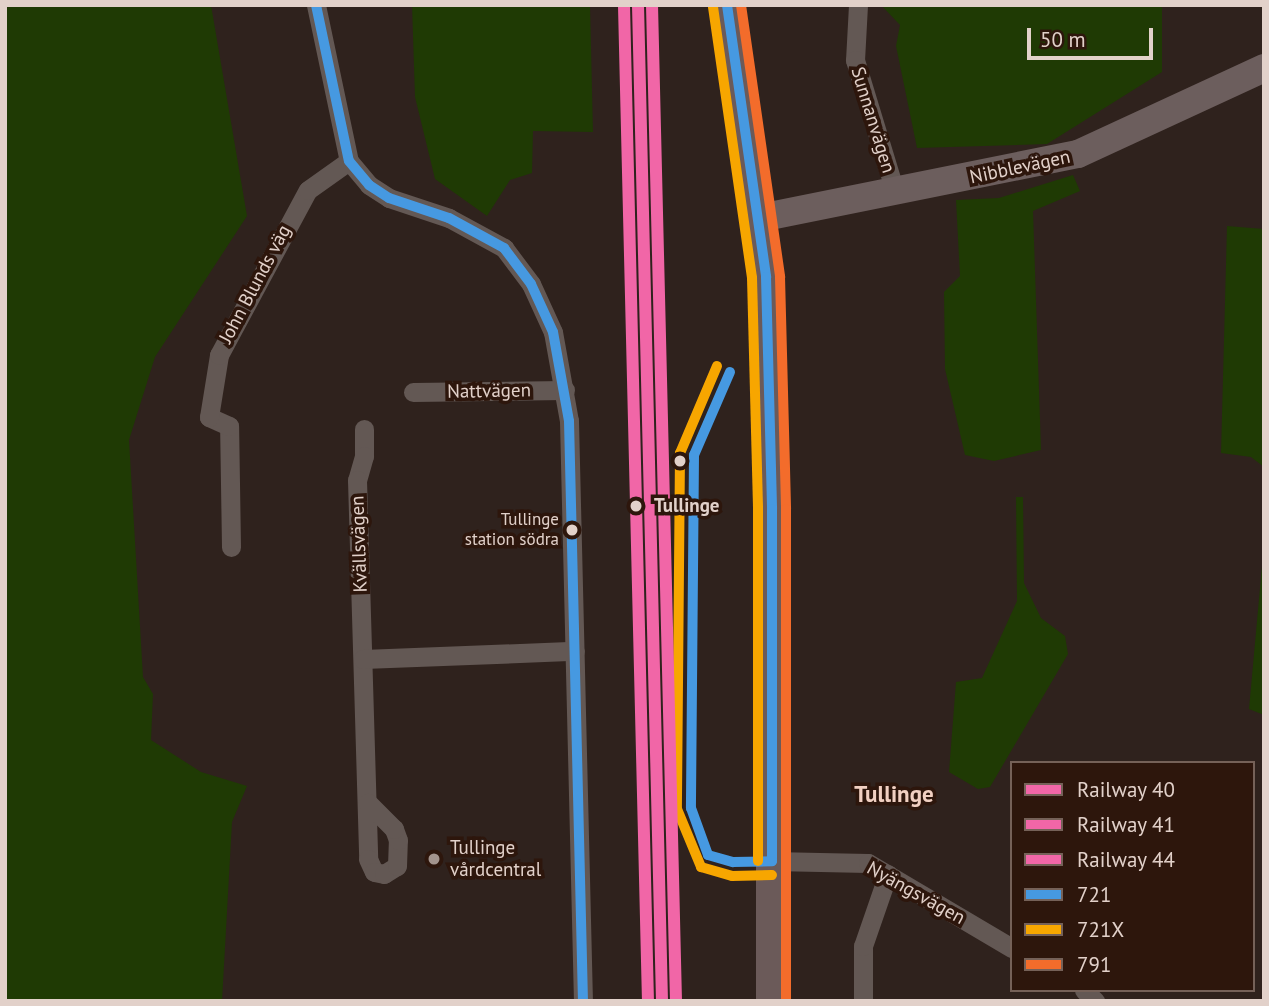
<!DOCTYPE html>
<meta charset="utf-8">
<style>
body{margin:0}
#map{position:relative;width:1269px;height:1006px;overflow:hidden;background:#2f221d;font-family:"PT Sans",sans-serif}
div>[style]{position:absolute}
.green>*{inset:0;background:#1f3a04}
.street>*{height:19px;margin:-9.5px;padding:0 9.5px;transform-origin:9.5px;border-radius:9.5px;background:#635854}
.secondary>*{height:28px;margin:-14px;padding:0 14px;transform-origin:14px;border-radius:14px;background:#6c5e5d}
.primary>*{height:32px;margin:-16px;padding:0 16px;transform-origin:16px;border-radius:16px;background:#6b5a59}
.bus-1>*{height:10px;margin:-5px;padding:0 5px;transform-origin:5px;border-radius:5px;background:#4699e1}
.bus-2>*{height:10px;margin:-5px;padding:0 5px;transform-origin:5px;border-radius:5px;background:#f7a600}
.bus-3>*{height:10px;margin:-5px;padding:0 5px;transform-origin:5px;border-radius:5px;background:#f36c2b}
.rail-1>*{height:12px;margin:-6px;padding:0 6px;transform-origin:6px;border-radius:6px;background:#f166a7}
.rail-2>*{height:12px;margin:-6px;padding:0 6px;transform-origin:6px;border-radius:6px;background:#f166a7}
.rail-3>*{height:12px;margin:-6px;padding:0 6px;transform-origin:6px;border-radius:6px;background:#f166a7}
.dots>*{width:19px;height:19px;translate:-50% -50%;box-sizing:border-box;border:4px solid #2d160c;border-radius:50%}
span{translate:-50% -50%;white-space:nowrap;text-align:center;line-height:1.15;-webkit-text-stroke:7px #2d160c;paint-order:stroke}
.bus-label{font-size:17px;color:#e2d1ca}
.right{translate:-100% -50%;text-align:right}
.street-label{font-size:19px;color:#e2d1ca}
.stop-label{font-size:19px;color:#e2d1ca;font-weight:700}
.left{translate:0 -50%;text-align:left}
.poi-label{font-size:19px;color:#e2d1ca}
.quarter-label{font-size:23px;color:#f1d0c2;font-weight:700}
.frame{position:absolute;inset:0;border:7px solid #e2d1ca;pointer-events:none}
.legend{position:absolute;left:1010px;top:761px;width:245px;height:231px;box-sizing:border-box;background:#2d160c;border:2px solid #756158;margin:0;padding:9px 12px;list-style:none;font-size:21px;color:#e2d1ca}
.legend li{display:flex;align-items:center;gap:14px;height:35px}
.legend b{width:35px;border:2px solid #756158}
.scale{position:absolute;left:1027px;top:28px;width:126px;height:32px;box-sizing:border-box;border:4px solid #e2d1ca;border-top:0;padding-left:9px;font-size:21px;line-height:24px;white-space:nowrap;color:#e2d1ca;-webkit-text-stroke:5px #2d160c;paint-order:stroke}
</style>
<div id="map">
<div class="green">
<div style="clip-path:polygon(16px 5px,211px 5px,247px 216px,155px 357px,129px 440px,143px 677px,153px 694px,151px 740px,201px 772px,247px 786px,232px 822px,222px 1001px,5px 1001px,5px 8px)"></div>
<div style="clip-path:polygon(412px 5px,590px 5px,593px 132px,533px 131px,532px 173px,510px 180px,487px 216px,435px 179px,415px 97px)"></div>
<div style="clip-path:polygon(881px 5px,1162px 5px,1162px 72px,1047px 144px,917px 148px,896px 46px,900px 25px)"></div>
<div style="clip-path:polygon(1073px 175px,1080px 191px,1033px 211px,1041px 450px,994px 461px,965px 455px,945px 369px,944px 292px,960px 276px,956px 200px,999px 198px)"></div>
<div style="clip-path:polygon(1227px 226px,1264px 229px,1264px 467px,1251px 457px,1221px 453px)"></div>
<div style="clip-path:polygon(1016px 497px,1023px 497px,1024px 583px,1041px 618px,1065px 636px,1068px 654px,990px 787px,978px 789px,949px 772px,956px 682px,982px 678px,1017px 601px)"></div>
<div style="clip-path:polygon(1264px 544px,1264px 715px,1249px 709px)"></div>
</div>
<div class="street">
<div style="left:316px;top:5px;width:159px;rotate:78.1deg"></div>
<div style="left:349px;top:161px;width:31px;rotate:50deg"></div>
<div style="left:369px;top:185px;width:24px;rotate:33deg"></div>
<div style="left:389px;top:198px;width:63px;rotate:18.4deg"></div>
<div style="left:449px;top:218px;width:63px;rotate:28.6deg"></div>
<div style="left:504px;top:248px;width:45px;rotate:53.1deg"></div>
<div style="left:531px;top:284px;width:53px;rotate:65.4deg"></div>
<div style="left:553px;top:332px;width:90px;rotate:79.8deg"></div>
<div style="left:569px;top:421px;width:580px;rotate:88.62deg"></div>
<div style="left:858px;top:5px;width:55px;rotate:93.1deg"></div>
<div style="left:855px;top:60px;width:138px;rotate:73.1deg"></div>
<div style="left:413px;top:392px;width:152px;rotate:-0.8deg"></div>
<div style="left:364px;top:429px;width:27px;rotate:90deg"></div>
<div style="left:364px;top:456px;width:25px;rotate:106deg"></div>
<div style="left:357px;top:480px;width:379px;rotate:88.3deg"></div>
<div style="left:368px;top:859px;width:14px;rotate:65deg"></div>
<div style="left:374px;top:872px;width:10px;rotate:11deg"></div>
<div style="left:384px;top:874px;width:15px;rotate:-32deg"></div>
<div style="left:397px;top:866px;width:26px;rotate:-88deg"></div>
<div style="left:398px;top:840px;width:12px;rotate:-110deg"></div>
<div style="left:394px;top:829px;width:37px;rotate:-135deg"></div>
<div style="left:231px;top:547px;width:121px;rotate:-90.9deg"></div>
<div style="left:229px;top:426px;width:22px;rotate:-156deg"></div>
<div style="left:209px;top:417px;width:63px;rotate:-80.8deg"></div>
<div style="left:219px;top:355px;width:187px;rotate:-61.7deg"></div>
<div style="left:308px;top:190px;width:50px;rotate:-35.3deg"></div>
<div style="left:363px;top:659px;width:212px;rotate:-2.2deg"></div>
<div style="left:772px;top:861px;width:96px;rotate:1.2deg"></div>
<div style="left:868px;top:863px;width:167px;rotate:30.6deg"></div>
<div style="left:1084px;top:990px;width:16px;rotate:45deg"></div>
<div style="left:863px;top:1001px;width:55px;rotate:-90deg"></div>
<div style="left:863px;top:946px;width:76px;rotate:-70.9deg"></div>
</div>
<div class="secondary">
<div style="left:760px;top:218px;width:324px;rotate:-11.4deg"></div>
<div style="left:1078px;top:154px;width:205px;rotate:-24.8deg"></div>
</div>
<div class="primary">
<div style="left:727px;top:5px;width:275px;rotate:81.8deg"></div>
<div style="left:766px;top:277px;width:232px;rotate:88.5deg"></div>
<div style="left:772px;top:509px;width:492px;rotate:90deg"></div>
</div>
<div class="bus-1">
<div style="left:316px;top:5px;width:159px;rotate:78.1deg"></div>
<div style="left:349px;top:161px;width:31px;rotate:50deg"></div>
<div style="left:369px;top:185px;width:24px;rotate:33deg"></div>
<div style="left:389px;top:198px;width:63px;rotate:18.4deg"></div>
<div style="left:449px;top:218px;width:63px;rotate:28.6deg"></div>
<div style="left:504px;top:248px;width:45px;rotate:53.1deg"></div>
<div style="left:531px;top:284px;width:53px;rotate:65.4deg"></div>
<div style="left:553px;top:332px;width:90px;rotate:79.8deg"></div>
<div style="left:569px;top:421px;width:580px;rotate:88.62deg"></div>
<div style="left:727px;top:5px;width:275px;rotate:81.8deg"></div>
<div style="left:766px;top:277px;width:232px;rotate:88.5deg"></div>
<div style="left:772px;top:509px;width:352px;rotate:90deg"></div>
<div style="left:730px;top:372px;width:90px;rotate:113.4deg"></div>
<div style="left:694px;top:455px;width:353px;rotate:90.5deg"></div>
<div style="left:691px;top:808px;width:50px;rotate:70.1deg"></div>
<div style="left:708px;top:855px;width:26px;rotate:16deg"></div>
<div style="left:733px;top:862px;width:39px;rotate:-1deg"></div>
</div>
<div class="bus-2">
<div style="left:713px;top:7px;width:274px;rotate:81.8deg"></div>
<div style="left:752px;top:278px;width:231px;rotate:88.5deg"></div>
<div style="left:758px;top:509px;width:352px;rotate:90deg"></div>
<div style="left:717px;top:366px;width:95px;rotate:113deg"></div>
<div style="left:680px;top:453px;width:356px;rotate:90.5deg"></div>
<div style="left:677px;top:809px;width:63px;rotate:67.5deg"></div>
<div style="left:701px;top:867px;width:32px;rotate:16deg"></div>
<div style="left:732px;top:876px;width:40px;rotate:-1.4deg"></div>
</div>
<div class="bus-3">
<div style="left:741px;top:5px;width:275px;rotate:81.8deg"></div>
<div style="left:780px;top:277px;width:232px;rotate:88.5deg"></div>
<div style="left:786px;top:509px;width:492px;rotate:90deg"></div>
</div>
<div class="rail-1">
<div style="left:638px;top:5px;width:996px;rotate:88.62deg"></div>
</div>
<div class="rail-2">
<div style="left:624px;top:6px;width:995px;rotate:88.62deg"></div>
</div>
<div class="rail-3">
<div style="left:652px;top:5px;width:996px;rotate:88.62deg"></div>
</div>
<div class="dots">
<div style="left:680px;top:461px;background:#e2d1ca"></div>
<div style="left:636px;top:506px;background:#e2d1ca"></div>
<div style="left:572px;top:530px;background:#e2d1ca"></div>
<div style="left:434px;top:859px;background:#a3948d"></div>
</div>
<div class="bus-label">
<span class="right" style="left:559px;top:530px">Tullinge<br>station södra</span>
</div>
<div class="street-label">
<span style="left:873px;top:120px;rotate:73deg">Sunnanvägen</span>
<span style="left:1020px;top:167px;rotate:-12deg">Nibblevägen</span>
<span style="left:255px;top:284px;rotate:-62deg">John Blunds väg</span>
<span style="left:489px;top:391px;rotate:-1deg">Nattvägen</span>
<span style="left:359px;top:544px;rotate:-92deg">Kvällsvägen</span>
<span style="left:916px;top:893px;rotate:29deg">Nyängsvägen</span>
</div>
<div class="stop-label">
<span class="left" style="left:654px;top:506px">Tullinge</span>
</div>
<div class="poi-label">
<span class="left" style="left:450px;top:859px">Tullinge<br>vårdcentral</span>
</div>
<div class="quarter-label">
<span style="left:894px;top:794px">Tullinge</span>
</div>
<div class="frame"></div>
<ul class="legend">
<li><b style="height:9px;background:#f166a7"></b>Railway 40</li>
<li><b style="height:9px;background:#f166a7"></b>Railway 41</li>
<li><b style="height:9px;background:#f166a7"></b>Railway 44</li>
<li><b style="height:9px;background:#4699e1"></b>721</li>
<li><b style="height:9px;background:#f7a600"></b>721X</li>
<li><b style="height:9px;background:#f36c2b"></b>791</li>
</ul>
<div class="scale">50 m</div>
</div>
